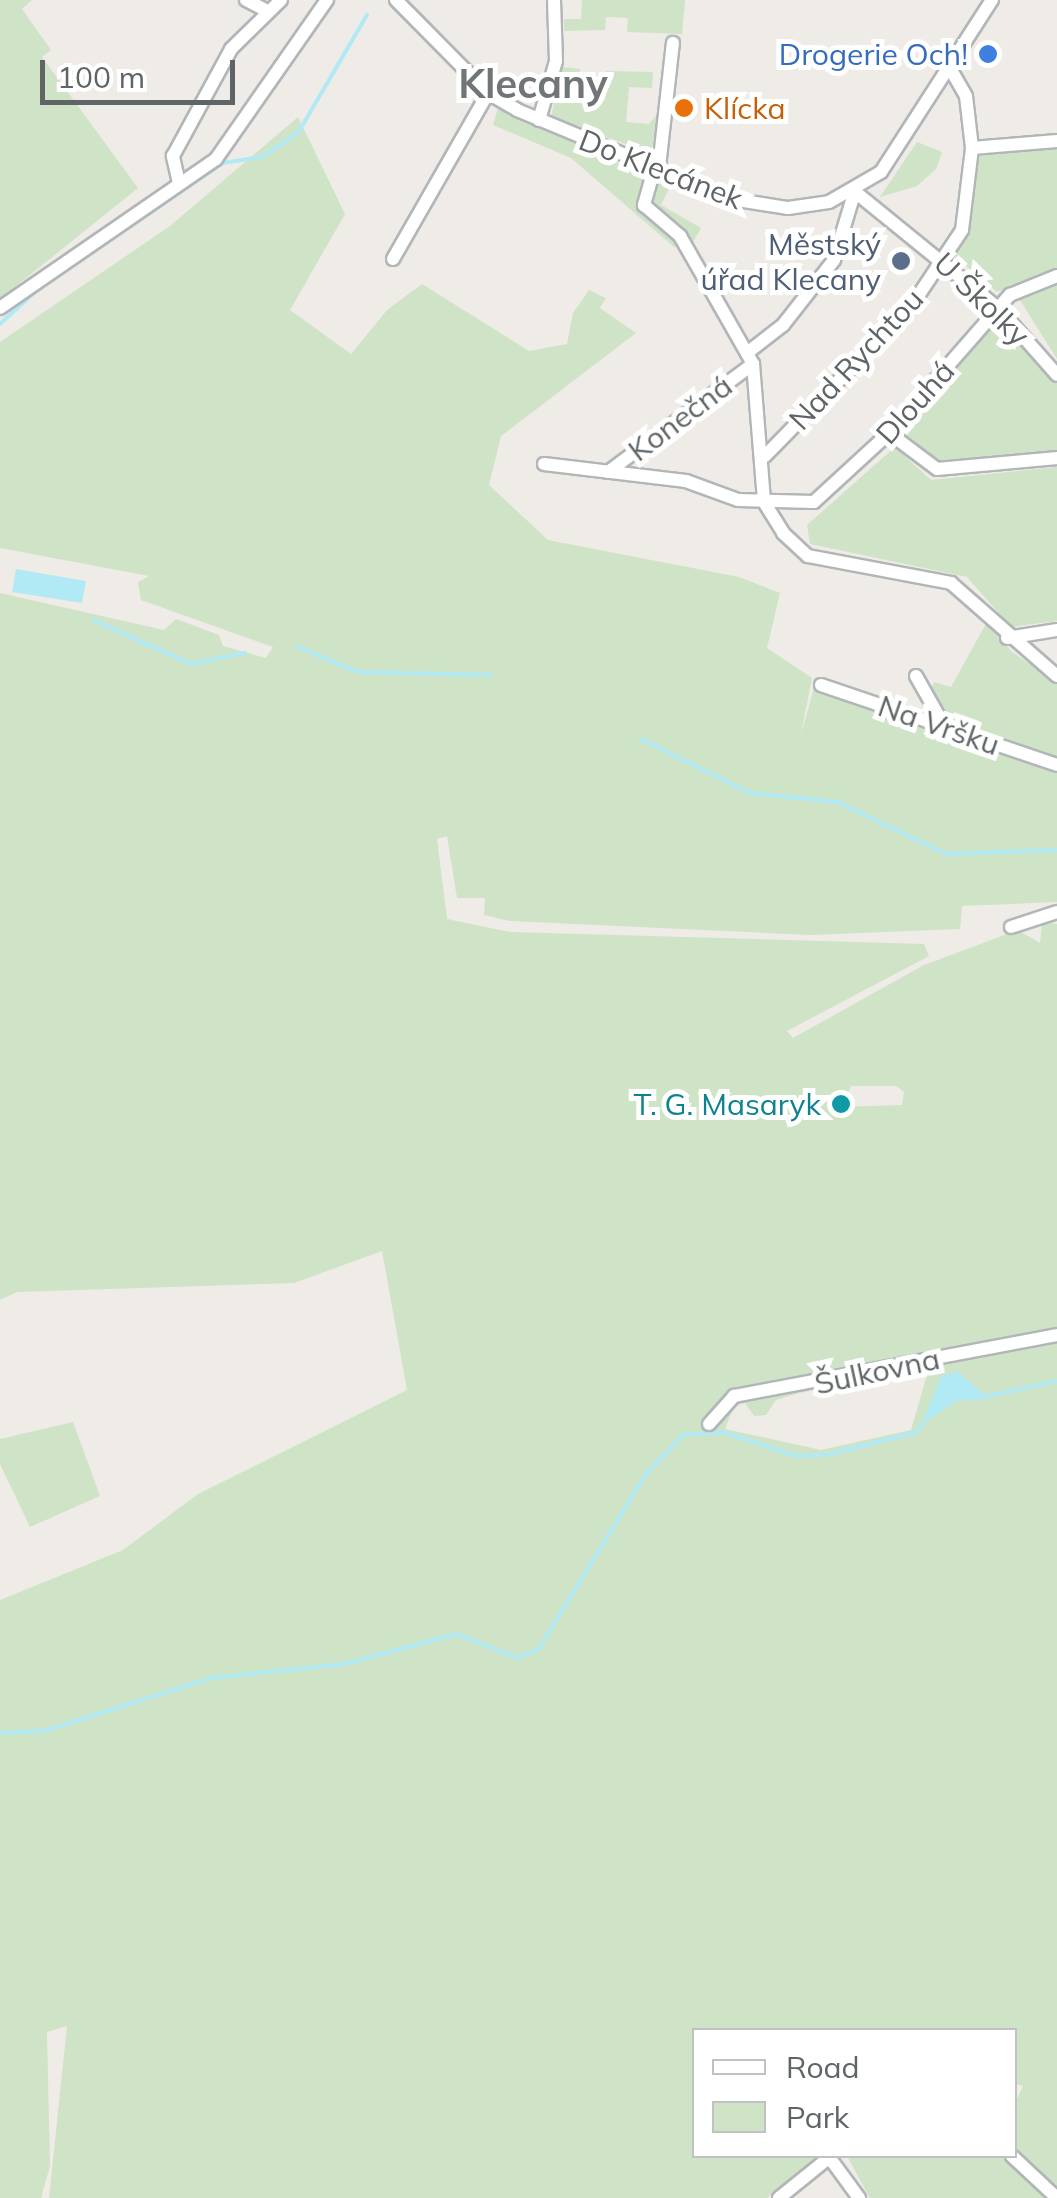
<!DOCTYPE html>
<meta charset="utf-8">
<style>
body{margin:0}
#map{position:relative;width:1057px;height:2198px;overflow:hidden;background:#efebe7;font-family:Mulish,sans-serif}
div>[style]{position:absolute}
.green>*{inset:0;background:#cfe3c7}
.water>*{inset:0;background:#b1eaf5}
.stream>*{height:4px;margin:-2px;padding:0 2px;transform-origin:2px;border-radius:2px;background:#b1eaf5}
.roads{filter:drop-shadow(2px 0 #b2b6b8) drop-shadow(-2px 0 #b2b6b8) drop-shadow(0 2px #b2b6b8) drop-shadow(0 -2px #b2b6b8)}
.street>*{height:12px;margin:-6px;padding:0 6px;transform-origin:6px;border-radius:6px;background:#fff}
.dots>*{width:28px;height:28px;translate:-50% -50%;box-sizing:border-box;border:5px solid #fff;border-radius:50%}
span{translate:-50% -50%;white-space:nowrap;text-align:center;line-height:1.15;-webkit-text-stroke:10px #fff;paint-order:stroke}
.shop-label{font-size:30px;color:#366cbe}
.right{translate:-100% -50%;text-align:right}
.food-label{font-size:30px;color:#c56008}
.left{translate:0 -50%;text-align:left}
.street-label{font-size:30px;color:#5f6466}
.service-label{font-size:30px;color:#4e5e75}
.culture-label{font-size:30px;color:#0d838f}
.district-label{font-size:40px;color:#707678;font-weight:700}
.legend{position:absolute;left:692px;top:2028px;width:325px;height:130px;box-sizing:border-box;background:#fff;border:2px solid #bfc1c2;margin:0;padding:12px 18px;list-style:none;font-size:30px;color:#5f6466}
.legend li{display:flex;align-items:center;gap:20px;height:50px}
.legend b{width:50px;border:2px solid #bfc1c2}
.scale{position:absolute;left:40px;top:60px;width:195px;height:45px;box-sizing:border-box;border:5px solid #5f6466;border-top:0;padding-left:12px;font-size:30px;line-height:35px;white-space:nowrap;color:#5f6466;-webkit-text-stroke:8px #fff;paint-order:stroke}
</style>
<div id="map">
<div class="green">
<div style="clip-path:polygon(0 0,32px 0,22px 9px,51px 50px,42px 57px,138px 188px,0 299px)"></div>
<div style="clip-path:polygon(582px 0,685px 0,682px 34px,627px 32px,628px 18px,606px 17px,605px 30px,564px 31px,564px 19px,581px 19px)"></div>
<div style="clip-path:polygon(562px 67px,580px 69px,580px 99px,605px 100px,606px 71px,653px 72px,652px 88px,629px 87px,626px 122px,649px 124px,658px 114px,651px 153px,551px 117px)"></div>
<div style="clip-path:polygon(498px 108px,670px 187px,661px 205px,701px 228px,692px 244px,674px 247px,571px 158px,493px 125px)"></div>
<div style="clip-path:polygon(evenodd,298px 117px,345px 214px,290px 310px,351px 354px,387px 310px,422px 284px,529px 351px,567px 344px,573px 313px,589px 290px,606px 298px,600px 308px,636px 333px,501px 436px,489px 485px,548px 540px,739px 577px,780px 593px,767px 648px,812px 678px,801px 734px,814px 688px,1057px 768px,1057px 902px,962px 906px,960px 929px,811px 935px,510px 921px,484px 915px,485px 898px,457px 898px,447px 836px,437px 839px,447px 919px,510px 932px,924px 944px,929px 956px,787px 1031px,793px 1038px,924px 965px,1018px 930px,1040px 943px,1042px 922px,1057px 924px,1057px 2189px,1015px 2151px,1015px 2104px,1023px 2086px,1015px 2083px,1014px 2030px,694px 2030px,694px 2156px,820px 2156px,767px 2198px,49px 2198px,67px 2026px,47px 2032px,50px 2166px,41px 2198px,0 2198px,0 1600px,123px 1550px,198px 1494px,407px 1390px,382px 1251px,294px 1283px,17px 1292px,0 1300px,0 593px,164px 630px,176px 619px,219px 635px,223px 646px,266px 658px,273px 647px,141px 600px,138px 582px,149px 576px,0 548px,0 342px,170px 226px,298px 117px,851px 1086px,896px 1086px,904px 1092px,902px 1105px,842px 1107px,851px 1086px,298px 117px,929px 1368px,911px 1430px,821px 1450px,725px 1429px,734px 1406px,745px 1403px,754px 1416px,766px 1415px,776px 1400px,799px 1393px,929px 1368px)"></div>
<div style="clip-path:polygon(917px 142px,942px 152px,936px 169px,917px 186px,880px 197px)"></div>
<div style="clip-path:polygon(1057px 146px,1057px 269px,997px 292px,953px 255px,969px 230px,978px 156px)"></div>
<div style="clip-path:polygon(1057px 280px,1057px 359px,1018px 297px)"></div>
<div style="clip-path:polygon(998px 318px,1057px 384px,1057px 454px,940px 465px,898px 432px)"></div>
<div style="clip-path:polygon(895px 447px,931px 480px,1057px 467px,1057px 621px,1011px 627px,967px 577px,810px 544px,807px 525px)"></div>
<div style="clip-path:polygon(987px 622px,1012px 652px,1057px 682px,1057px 760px,951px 726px,930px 692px,934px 682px,951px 687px)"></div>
<div style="clip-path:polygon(73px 1422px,100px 1496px,30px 1527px,0 1464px,0 1439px)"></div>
<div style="clip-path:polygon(847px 2156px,1001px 2156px,1050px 2198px,870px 2198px)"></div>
</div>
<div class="water">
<div style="clip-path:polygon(16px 569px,86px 581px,82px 603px,12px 592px)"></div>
<div style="clip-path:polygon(957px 1371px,989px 1399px,957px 1401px,922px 1424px,941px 1376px)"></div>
</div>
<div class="stream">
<div style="left:49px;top:282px;width:211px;rotate:-34.4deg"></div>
<div style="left:223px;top:163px;width:39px;rotate:-9deg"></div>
<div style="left:262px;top:157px;width:43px;rotate:-33.7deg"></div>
<div style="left:298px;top:133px;width:137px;rotate:-59.7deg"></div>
<div style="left:0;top:324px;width:50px;rotate:-42.6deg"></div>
<div style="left:93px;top:620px;width:107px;rotate:24.2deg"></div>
<div style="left:191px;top:664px;width:55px;rotate:-11.5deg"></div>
<div style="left:296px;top:646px;width:67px;rotate:22.8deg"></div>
<div style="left:358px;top:672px;width:133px;rotate:1.3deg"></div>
<div style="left:641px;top:739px;width:122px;rotate:26.4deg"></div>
<div style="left:750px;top:793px;width:88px;rotate:5.8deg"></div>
<div style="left:838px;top:802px;width:120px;rotate:25.7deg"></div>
<div style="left:946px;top:854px;width:111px;rotate:-2.1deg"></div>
<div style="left:984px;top:1397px;width:75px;rotate:-12.4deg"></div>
<div style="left:0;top:1733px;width:44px;rotate:-2.6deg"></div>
<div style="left:44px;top:1731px;width:175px;rotate:-17.6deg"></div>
<div style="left:211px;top:1678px;width:134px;rotate:-6deg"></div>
<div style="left:344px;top:1664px;width:116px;rotate:-15deg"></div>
<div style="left:456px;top:1634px;width:66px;rotate:21.2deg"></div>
<div style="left:518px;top:1658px;width:22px;rotate:-22deg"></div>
<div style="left:538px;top:1650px;width:206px;rotate:-58.5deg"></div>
<div style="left:646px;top:1474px;width:54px;rotate:-46.5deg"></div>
<div style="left:683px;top:1435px;width:40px;rotate:-4.3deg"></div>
<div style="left:723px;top:1432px;width:77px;rotate:18.2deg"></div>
<div style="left:796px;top:1456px;width:30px;rotate:-2deg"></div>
<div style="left:826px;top:1455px;width:94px;rotate:-14.2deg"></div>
<div style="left:917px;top:1432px;width:11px;rotate:-56deg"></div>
</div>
<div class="roads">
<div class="street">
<div style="left:246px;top:0;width:20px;rotate:27deg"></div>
<div style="left:396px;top:0;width:131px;rotate:45.3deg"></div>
<div style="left:488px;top:93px;width:34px;rotate:30deg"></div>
<div style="left:517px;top:110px;width:232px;rotate:22.6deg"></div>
<div style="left:731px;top:199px;width:58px;rotate:9deg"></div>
<div style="left:788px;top:208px;width:41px;rotate:-8.3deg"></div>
<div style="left:829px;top:202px;width:60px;rotate:-30deg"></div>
<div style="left:881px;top:172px;width:205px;rotate:-57.2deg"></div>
<div style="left:539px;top:120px;width:61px;rotate:-73.9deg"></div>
<div style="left:556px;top:61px;width:61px;rotate:-91.9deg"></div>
<div style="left:972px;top:148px;width:85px;rotate:-4.7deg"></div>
<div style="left:655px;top:166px;width:41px;rotate:105.8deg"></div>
<div style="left:644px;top:205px;width:48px;rotate:40.7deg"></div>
<div style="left:680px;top:236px;width:147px;rotate:60.3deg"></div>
<div style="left:753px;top:364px;width:138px;rotate:85.4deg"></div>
<div style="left:764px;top:502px;width:36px;rotate:58deg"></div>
<div style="left:783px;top:533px;width:34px;rotate:43deg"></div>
<div style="left:808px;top:556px;width:146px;rotate:10.7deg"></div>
<div style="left:951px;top:583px;width:141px;rotate:41.3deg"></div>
<div style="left:659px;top:167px;width:125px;rotate:-83.6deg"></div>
<div style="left:179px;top:183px;width:28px;rotate:-103deg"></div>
<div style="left:173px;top:156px;width:122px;rotate:-61.5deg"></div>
<div style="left:231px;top:49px;width:70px;rotate:-44.4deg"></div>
<div style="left:854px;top:191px;width:186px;rotate:39.1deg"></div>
<div style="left:998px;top:308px;width:89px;rotate:48.6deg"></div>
<div style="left:393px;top:259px;width:191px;rotate:-60.2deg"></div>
<div style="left:0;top:308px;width:262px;rotate:-34.6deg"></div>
<div style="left:216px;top:159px;width:194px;rotate:-55.1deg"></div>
<div style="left:747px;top:353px;width:46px;rotate:-37.9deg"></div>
<div style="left:783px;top:325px;width:83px;rotate:-51.9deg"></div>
<div style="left:834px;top:260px;width:72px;rotate:-73.1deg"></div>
<div style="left:889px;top:433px;width:60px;rotate:36.9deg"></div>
<div style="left:937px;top:469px;width:121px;rotate:-5.2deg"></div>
<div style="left:765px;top:456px;width:207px;rotate:-45.6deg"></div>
<div style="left:910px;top:308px;width:94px;rotate:-56.3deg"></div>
<div style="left:962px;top:230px;width:83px;rotate:-83deg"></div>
<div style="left:972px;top:148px;width:52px;rotate:-96.6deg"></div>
<div style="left:966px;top:96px;width:30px;rotate:-120deg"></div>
<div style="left:544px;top:464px;width:143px;rotate:6.8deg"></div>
<div style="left:686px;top:481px;width:55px;rotate:20.1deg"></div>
<div style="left:738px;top:500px;width:76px;rotate:1.5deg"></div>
<div style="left:814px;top:502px;width:102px;rotate:-42.6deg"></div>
<div style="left:889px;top:433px;width:184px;rotate:-48.8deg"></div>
<div style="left:1010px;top:295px;width:51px;rotate:-22deg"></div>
<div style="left:608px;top:472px;width:181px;rotate:-36.7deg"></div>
<div style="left:1007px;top:638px;width:51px;rotate:-9.1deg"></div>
<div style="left:916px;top:676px;width:61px;rotate:60.5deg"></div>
<div style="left:821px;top:685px;width:249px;rotate:18.7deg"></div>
<div style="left:1011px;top:927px;width:48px;rotate:-18.1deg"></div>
<div style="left:709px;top:1424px;width:38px;rotate:-48deg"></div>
<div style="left:734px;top:1396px;width:329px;rotate:-10.7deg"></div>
<div style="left:1012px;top:2156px;width:62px;rotate:43deg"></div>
<div style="left:829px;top:2157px;width:51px;rotate:53.8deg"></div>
<div style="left:779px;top:2198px;width:67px;rotate:-38.9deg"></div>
</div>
</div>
<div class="dots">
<div style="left:988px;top:54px;background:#3f7fe0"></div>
<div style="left:684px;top:108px;background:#e8710a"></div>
<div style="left:901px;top:261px;background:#5c6f8a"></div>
<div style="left:841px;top:1104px;background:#0f9aa8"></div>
</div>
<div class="shop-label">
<span class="right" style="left:968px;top:54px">Drogerie Och!</span>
</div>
<div class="food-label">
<span class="left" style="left:704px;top:108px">Klícka</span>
</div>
<div class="street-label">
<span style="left:661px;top:169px;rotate:21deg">Do Klecánek</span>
<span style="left:982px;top:299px;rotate:44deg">U Školky</span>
<span style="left:856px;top:359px;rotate:-47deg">Nad Rychtou</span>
<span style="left:915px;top:402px;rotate:-48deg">Dlouhá</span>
<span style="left:680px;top:418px;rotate:-37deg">Konečná</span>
<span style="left:939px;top:725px;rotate:19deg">Na Vršku</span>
<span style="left:877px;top:1371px;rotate:-12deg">Šulkovna</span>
</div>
<div class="service-label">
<span class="right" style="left:881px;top:261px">Městský<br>úřad Klecany</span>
</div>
<div class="culture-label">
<span class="right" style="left:821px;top:1104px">T. G. Masaryk</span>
</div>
<div class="district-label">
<span style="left:533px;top:83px">Klecany</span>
</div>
<ul class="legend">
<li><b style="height:12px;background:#fff"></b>Road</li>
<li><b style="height:28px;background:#cfe3c7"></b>Park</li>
</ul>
<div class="scale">100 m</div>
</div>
